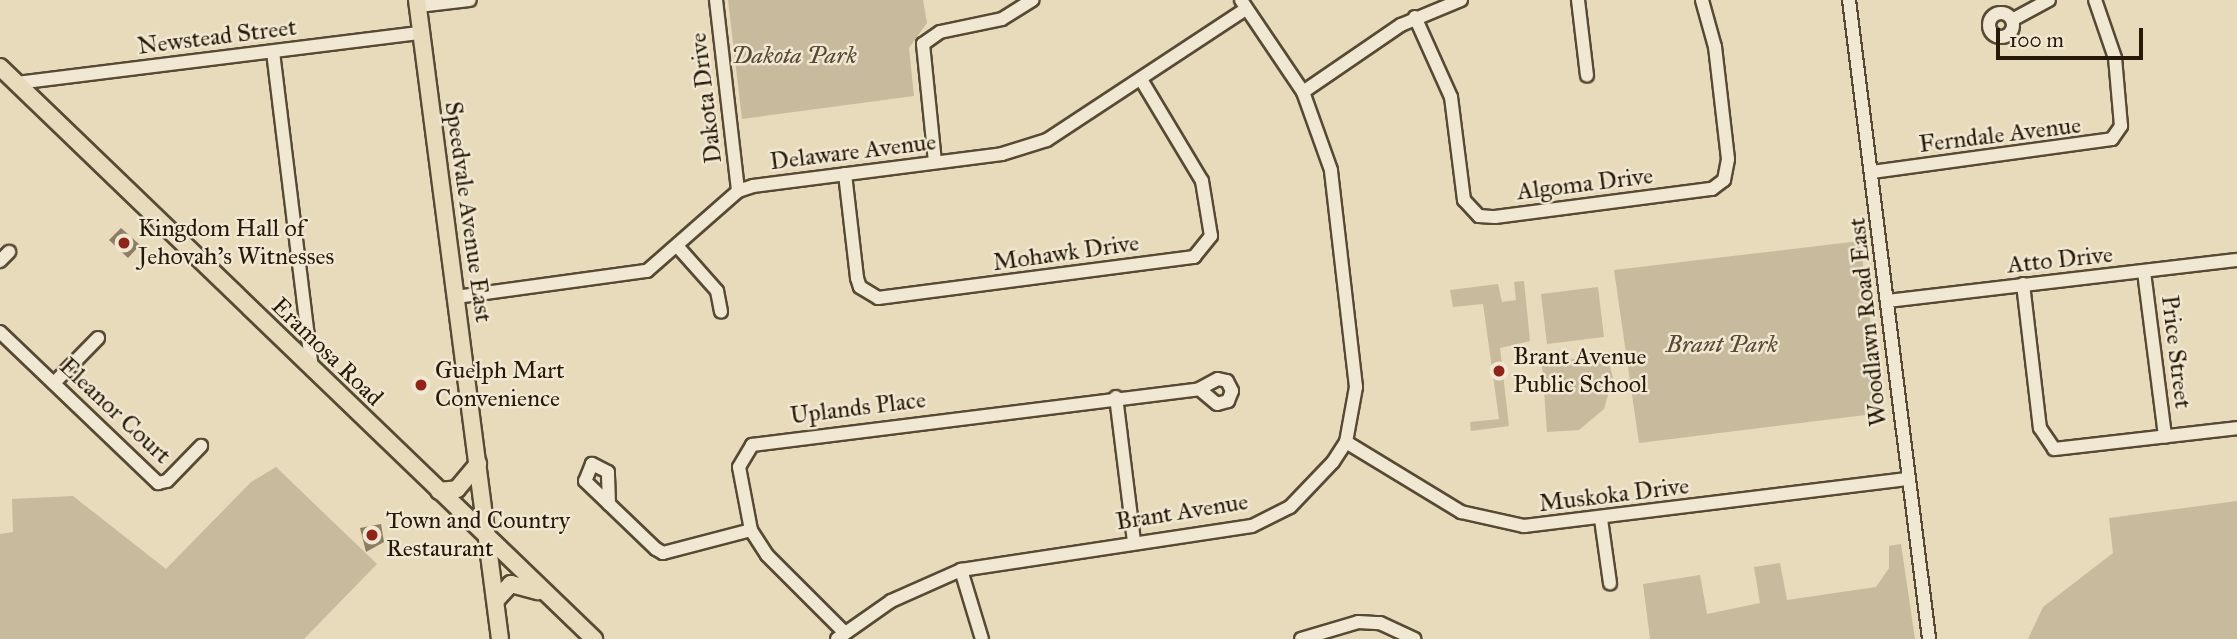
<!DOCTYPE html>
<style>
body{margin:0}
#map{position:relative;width:2237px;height:639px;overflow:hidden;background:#e8dbbc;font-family:"IM FELL Great Primer",serif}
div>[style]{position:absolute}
.green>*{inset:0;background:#c7ba9d}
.building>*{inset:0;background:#8b7e65}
.roads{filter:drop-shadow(2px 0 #574a34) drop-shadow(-2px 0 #574a34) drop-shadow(0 2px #574a34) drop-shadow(0 -2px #574a34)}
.minor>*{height:12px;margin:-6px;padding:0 6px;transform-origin:6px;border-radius:6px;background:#f0e8d3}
.minor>.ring{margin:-6px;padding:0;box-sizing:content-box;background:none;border:12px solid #f0e8d3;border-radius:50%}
.major>*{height:16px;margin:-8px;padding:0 8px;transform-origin:8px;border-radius:8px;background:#e8dbbc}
.dots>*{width:19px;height:19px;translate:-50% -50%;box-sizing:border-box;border:4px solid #f0e8d3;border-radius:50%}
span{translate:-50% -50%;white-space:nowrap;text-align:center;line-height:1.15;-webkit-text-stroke:5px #f0e8d3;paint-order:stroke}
.street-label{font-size:24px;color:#271907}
.park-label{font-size:24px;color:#574934;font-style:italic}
.poi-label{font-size:24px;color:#271907}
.left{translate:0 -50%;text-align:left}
.scale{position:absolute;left:1996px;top:28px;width:147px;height:32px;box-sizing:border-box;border:4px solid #271907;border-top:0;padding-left:9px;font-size:21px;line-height:24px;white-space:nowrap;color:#271907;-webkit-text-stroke:5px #f0e8d3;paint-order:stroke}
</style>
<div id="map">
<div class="green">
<div style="clip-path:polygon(728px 0,923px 0,927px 23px,909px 48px,914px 96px,742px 119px)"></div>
<div style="clip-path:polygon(1860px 241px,1882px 413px,1639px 443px,1614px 270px)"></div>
<div style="clip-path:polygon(1524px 281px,1530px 341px,1500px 348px,1509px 426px,1471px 431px,1470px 422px,1499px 419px,1483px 304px,1453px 307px,1450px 290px,1498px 284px,1502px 302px,1516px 300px,1514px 282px)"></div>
<div style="clip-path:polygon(1598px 287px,1604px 337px,1547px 344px,1541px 294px)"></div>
<div style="clip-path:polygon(1607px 355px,1613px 378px,1604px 409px,1579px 430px,1547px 432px,1542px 363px)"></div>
<div style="clip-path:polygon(276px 467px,377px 564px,304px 639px,0 639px,0 534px,13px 532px,12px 499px,73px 496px,166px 569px,251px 482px)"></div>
<div style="clip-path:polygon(2237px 501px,2237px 639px,2028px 639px,2043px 607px,2113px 553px,2109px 518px)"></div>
<div style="clip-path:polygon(1901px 544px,1915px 639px,1650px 639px,1643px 584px,1700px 575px,1707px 614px,1760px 603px,1754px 567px,1780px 563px,1787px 600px,1876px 587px,1889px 568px,1889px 546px)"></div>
</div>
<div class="building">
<div style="clip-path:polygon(121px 228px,140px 245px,128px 258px,109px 240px)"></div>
<div style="clip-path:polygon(381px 524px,384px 542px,366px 552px,360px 528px)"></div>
</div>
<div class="roads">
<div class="minor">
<div style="left:716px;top:0;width:192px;rotate:83.4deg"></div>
<div style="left:1578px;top:0;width:76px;rotate:83.2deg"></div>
<div style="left:1849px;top:0;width:644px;rotate:82.86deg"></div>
<div style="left:418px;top:6px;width:52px;rotate:-6.6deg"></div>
<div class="ring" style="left:1989px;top:13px;width:12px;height:12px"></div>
<div style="left:1415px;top:17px;width:88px;rotate:65.8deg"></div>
<div style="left:1451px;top:97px;width:104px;rotate:82.8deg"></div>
<div style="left:1464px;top:200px;width:22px;rotate:47deg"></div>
<div style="left:1479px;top:216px;width:16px;rotate:4deg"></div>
<div style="left:1495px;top:217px;width:219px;rotate:-7.4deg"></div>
<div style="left:1712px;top:189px;width:15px;rotate:-37deg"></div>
<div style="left:1724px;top:180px;width:21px;rotate:-79deg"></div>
<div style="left:1728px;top:159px;width:113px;rotate:-96.6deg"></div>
<div style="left:1715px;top:47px;width:49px;rotate:-105.5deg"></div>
<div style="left:2012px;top:20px;width:42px;rotate:-28.4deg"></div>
<div style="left:273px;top:52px;width:320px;rotate:83deg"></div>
<div style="left:17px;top:83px;width:407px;rotate:-7.1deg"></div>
<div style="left:1303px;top:92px;width:119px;rotate:-34.4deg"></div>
<div style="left:1401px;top:25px;width:65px;rotate:-22.6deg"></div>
<div style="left:935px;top:162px;width:119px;rotate:-95.8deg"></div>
<div style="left:923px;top:44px;width:21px;rotate:-35deg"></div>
<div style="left:940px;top:32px;width:63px;rotate:-11.8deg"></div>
<div style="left:1002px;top:19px;width:36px;rotate:-32deg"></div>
<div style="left:1872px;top:172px;width:242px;rotate:-7.8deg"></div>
<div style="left:2112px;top:139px;width:16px;rotate:-55deg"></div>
<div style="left:2121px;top:126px;width:68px;rotate:-95deg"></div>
<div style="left:2115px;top:58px;width:61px;rotate:-109deg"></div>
<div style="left:845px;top:174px;width:105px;rotate:83.4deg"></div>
<div style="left:857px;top:278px;width:9px;rotate:72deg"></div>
<div style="left:860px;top:287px;width:21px;rotate:31deg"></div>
<div style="left:878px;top:298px;width:319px;rotate:-7.4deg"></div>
<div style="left:1194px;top:257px;width:27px;rotate:-51deg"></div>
<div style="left:1211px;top:236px;width:56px;rotate:-99.3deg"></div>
<div style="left:1202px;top:181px;width:117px;rotate:-121deg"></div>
<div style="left:678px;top:247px;width:59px;rotate:48.4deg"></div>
<div style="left:717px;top:291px;width:21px;rotate:79deg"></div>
<div style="left:0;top:261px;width:13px;rotate:-45deg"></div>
<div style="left:2144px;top:272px;width:166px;rotate:82.7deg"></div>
<div style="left:2023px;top:284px;width:145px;rotate:83.3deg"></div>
<div style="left:2040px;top:428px;width:25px;rotate:56deg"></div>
<div style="left:2054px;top:449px;width:184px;rotate:-6.5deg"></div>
<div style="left:456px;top:297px;width:193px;rotate:-7.8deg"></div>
<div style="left:647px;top:271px;width:121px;rotate:-41.3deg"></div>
<div style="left:738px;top:191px;width:16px;rotate:-18deg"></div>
<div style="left:753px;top:186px;width:251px;rotate:-7.3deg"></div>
<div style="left:1002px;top:154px;width:47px;rotate:-17.3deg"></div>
<div style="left:1047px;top:140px;width:238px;rotate:-33.4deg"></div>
<div style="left:1887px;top:301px;width:352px;rotate:-6.7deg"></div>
<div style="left:0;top:332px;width:219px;rotate:43.7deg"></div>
<div style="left:158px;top:483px;width:9px;rotate:-13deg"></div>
<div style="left:167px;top:481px;width:49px;rotate:-45.8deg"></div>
<div style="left:54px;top:383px;width:63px;rotate:-45.6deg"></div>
<div style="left:1116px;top:397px;width:146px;rotate:82.9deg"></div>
<div style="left:1346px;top:442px;width:135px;rotate:31.3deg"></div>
<div style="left:1461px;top:512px;width:65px;rotate:12.5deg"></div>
<div style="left:1524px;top:526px;width:386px;rotate:-7deg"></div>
<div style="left:609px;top:504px;width:32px;rotate:-92deg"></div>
<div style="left:608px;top:472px;width:18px;rotate:-153deg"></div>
<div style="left:592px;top:464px;width:18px;rotate:112deg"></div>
<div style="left:585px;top:481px;width:98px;rotate:43.8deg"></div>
<div style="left:656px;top:549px;width:8px;rotate:30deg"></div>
<div style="left:663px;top:553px;width:91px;rotate:-14.6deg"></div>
<div style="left:1601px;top:519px;width:65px;rotate:82deg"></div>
<div style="left:961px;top:570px;width:72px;rotate:73.1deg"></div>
<div style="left:844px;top:632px;width:109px;rotate:-135deg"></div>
<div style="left:767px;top:555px;width:30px;rotate:-123deg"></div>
<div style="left:751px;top:530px;width:64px;rotate:-100.8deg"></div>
<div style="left:739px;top:467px;width:26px;rotate:-59deg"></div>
<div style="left:752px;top:445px;width:450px;rotate:-7.1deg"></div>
<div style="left:1199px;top:389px;width:21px;rotate:-28deg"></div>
<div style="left:1218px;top:379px;width:9px;rotate:13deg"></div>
<div style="left:1227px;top:381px;width:11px;rotate:63deg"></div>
<div style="left:1232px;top:391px;width:11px;rotate:112deg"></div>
<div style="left:1228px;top:401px;width:11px;rotate:165deg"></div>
<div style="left:1217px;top:404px;width:23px;rotate:-140deg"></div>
<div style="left:837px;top:639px;width:66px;rotate:-35.1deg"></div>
<div style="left:891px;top:601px;width:77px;rotate:-23.9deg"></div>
<div style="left:961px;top:570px;width:294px;rotate:-8.6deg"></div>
<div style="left:1252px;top:526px;width:42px;rotate:-26.6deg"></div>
<div style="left:1290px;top:507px;width:62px;rotate:-46.3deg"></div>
<div style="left:1333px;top:462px;width:24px;rotate:-57deg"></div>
<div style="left:1346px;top:442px;width:56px;rotate:-79.7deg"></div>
<div style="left:1356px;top:387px;width:218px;rotate:-96.6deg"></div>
<div style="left:1331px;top:170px;width:83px;rotate:-109.7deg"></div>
<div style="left:1303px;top:92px;width:111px;rotate:-124deg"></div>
<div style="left:1301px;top:639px;width:59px;rotate:-16.6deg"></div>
<div style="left:1358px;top:622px;width:22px;rotate:3deg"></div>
<div style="left:1380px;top:623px;width:38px;rotate:25deg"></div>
</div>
<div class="major">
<div style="left:417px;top:0;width:644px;rotate:82.6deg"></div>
<div style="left:0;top:67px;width:825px;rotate:43.92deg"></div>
<div style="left:439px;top:491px;width:18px;rotate:-6deg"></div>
<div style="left:457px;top:489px;width:33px;rotate:-50deg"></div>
<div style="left:496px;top:600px;width:22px;rotate:-47deg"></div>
<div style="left:511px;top:584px;width:28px;rotate:15deg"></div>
</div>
</div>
<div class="dots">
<div style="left:124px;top:243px;background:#8f2418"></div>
<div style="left:1499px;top:371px;background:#8f2418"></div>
<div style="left:421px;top:385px;background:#8f2418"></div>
<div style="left:372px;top:535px;background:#8f2418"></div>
</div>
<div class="street-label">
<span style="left:217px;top:37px;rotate:-7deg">Newstead Street</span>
<span style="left:706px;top:98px;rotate:-97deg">Dakota Drive</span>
<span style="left:2000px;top:135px;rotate:-7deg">Ferndale Avenue</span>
<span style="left:853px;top:152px;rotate:-7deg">Delaware Avenue</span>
<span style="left:1585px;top:184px;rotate:-7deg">Algoma Drive</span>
<span style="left:468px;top:212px;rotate:82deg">Speedvale Avenue East</span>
<span style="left:1066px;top:253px;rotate:-8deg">Mohawk Drive</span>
<span style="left:2060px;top:260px;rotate:-6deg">Atto Drive</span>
<span style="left:1868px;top:322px;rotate:-96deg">Woodlawn Road East</span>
<span style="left:327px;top:352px;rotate:44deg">Eramosa Road</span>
<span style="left:2176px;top:352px;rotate:83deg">Price Street</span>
<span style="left:858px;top:408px;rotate:-7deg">Uplands Place</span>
<span style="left:115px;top:411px;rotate:43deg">Eleanor Court</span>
<span style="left:1614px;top:495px;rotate:-7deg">Muskoka Drive</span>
<span style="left:1182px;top:512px;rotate:-9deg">Brant Avenue</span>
</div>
<div class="park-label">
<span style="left:794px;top:56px">Dakota Park</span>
<span style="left:1722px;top:345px">Brant Park</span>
</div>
<div class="poi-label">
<span class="left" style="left:138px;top:243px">Kingdom Hall of<br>Jehovah's Witnesses</span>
<span class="left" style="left:1513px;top:371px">Brant Avenue<br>Public School</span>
<span class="left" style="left:435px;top:385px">Guelph Mart<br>Convenience</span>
<span class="left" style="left:386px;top:535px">Town and Country<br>Restaurant</span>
</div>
<div class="scale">100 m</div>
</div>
